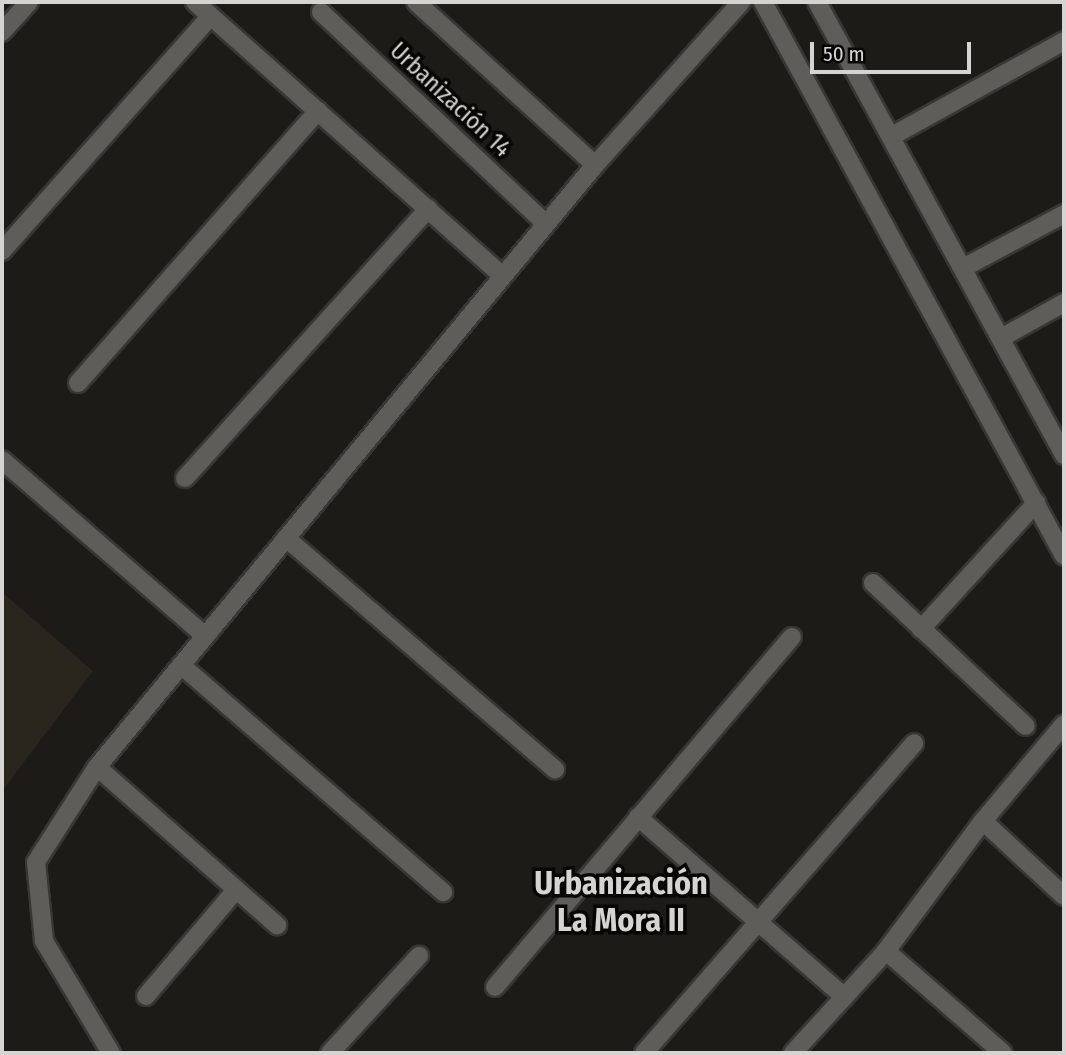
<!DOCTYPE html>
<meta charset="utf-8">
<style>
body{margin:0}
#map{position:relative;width:1066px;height:1055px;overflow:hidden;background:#1d1b17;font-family:"Fira Sans Condensed",sans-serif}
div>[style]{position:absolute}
.built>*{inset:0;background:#2a251d}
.roads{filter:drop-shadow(2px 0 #383735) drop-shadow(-2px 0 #383735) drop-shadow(0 2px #383735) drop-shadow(0 -2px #383735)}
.minor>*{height:18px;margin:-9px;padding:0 9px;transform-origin:9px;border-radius:9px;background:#5f5d59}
span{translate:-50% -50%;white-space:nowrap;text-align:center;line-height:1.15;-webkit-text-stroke:7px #070605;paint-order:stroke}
.street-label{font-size:24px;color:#d5d4d2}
.district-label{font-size:32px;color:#d5d4d2;font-weight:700}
.frame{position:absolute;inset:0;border:4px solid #d5d4d2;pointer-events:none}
.scale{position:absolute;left:810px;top:42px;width:161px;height:32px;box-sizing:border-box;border:4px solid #d5d4d2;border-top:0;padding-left:9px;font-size:21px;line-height:24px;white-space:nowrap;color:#d5d4d2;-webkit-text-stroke:5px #070605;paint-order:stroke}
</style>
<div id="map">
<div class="built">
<div style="clip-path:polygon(2px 592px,93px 671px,2px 791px)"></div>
</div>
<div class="roads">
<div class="minor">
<div style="left:195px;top:2px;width:412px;rotate:41.7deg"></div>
<div style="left:416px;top:2px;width:242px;rotate:42.3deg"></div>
<div style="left:763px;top:2px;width:630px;rotate:61.48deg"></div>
<div style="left:817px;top:2px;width:516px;rotate:61.4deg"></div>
<div style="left:321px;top:12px;width:309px;rotate:43.3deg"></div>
<div style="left:2px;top:32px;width:40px;rotate:-48deg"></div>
<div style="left:892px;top:136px;width:196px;rotate:-28.9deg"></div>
<div style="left:2px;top:251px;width:314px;rotate:-48.4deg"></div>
<div style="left:963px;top:268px;width:115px;rotate:-28.1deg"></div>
<div style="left:1001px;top:338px;width:72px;rotate:-29.1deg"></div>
<div style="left:78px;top:383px;width:363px;rotate:-48.6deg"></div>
<div style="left:2px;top:460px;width:269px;rotate:40.9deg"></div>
<div style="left:185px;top:478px;width:363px;rotate:-47.9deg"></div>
<div style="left:286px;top:538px;width:355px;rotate:40.7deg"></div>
<div style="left:873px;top:583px;width:209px;rotate:43.1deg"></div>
<div style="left:921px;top:629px;width:171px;rotate:-47.6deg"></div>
<div style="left:181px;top:665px;width:347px;rotate:40.9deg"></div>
<div style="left:97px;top:767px;width:240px;rotate:41.3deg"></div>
<div style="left:638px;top:817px;width:274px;rotate:41.1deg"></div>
<div style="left:983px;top:821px;width:110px;rotate:42.8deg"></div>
<div style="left:886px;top:951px;width:155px;rotate:41.1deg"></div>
<div style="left:495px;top:987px;width:459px;rotate:-49.7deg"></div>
<div style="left:146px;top:996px;width:138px;rotate:-49.7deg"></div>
<div style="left:111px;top:1053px;width:131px;rotate:-120.9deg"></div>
<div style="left:44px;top:941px;width:79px;rotate:-95.8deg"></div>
<div style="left:36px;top:862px;width:113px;rotate:-57.3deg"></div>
<div style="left:97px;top:767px;width:781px;rotate:-50.4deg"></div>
<div style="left:595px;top:165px;width:219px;rotate:-48.1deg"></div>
<div style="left:330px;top:1053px;width:132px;rotate:-47.5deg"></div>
<div style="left:644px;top:1053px;width:411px;rotate:-48.9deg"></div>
<div style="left:793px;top:1053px;width:138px;rotate:-47.6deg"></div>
<div style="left:886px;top:951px;width:162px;rotate:-53.3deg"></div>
<div style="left:983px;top:821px;width:126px;rotate:-50.1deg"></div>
</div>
</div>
<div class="street-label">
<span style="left:450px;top:100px;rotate:43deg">Urbanización 14</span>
</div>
<div class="district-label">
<span style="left:621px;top:902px">Urbanización<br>La Mora II</span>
</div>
<div class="frame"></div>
<div class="scale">50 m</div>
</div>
